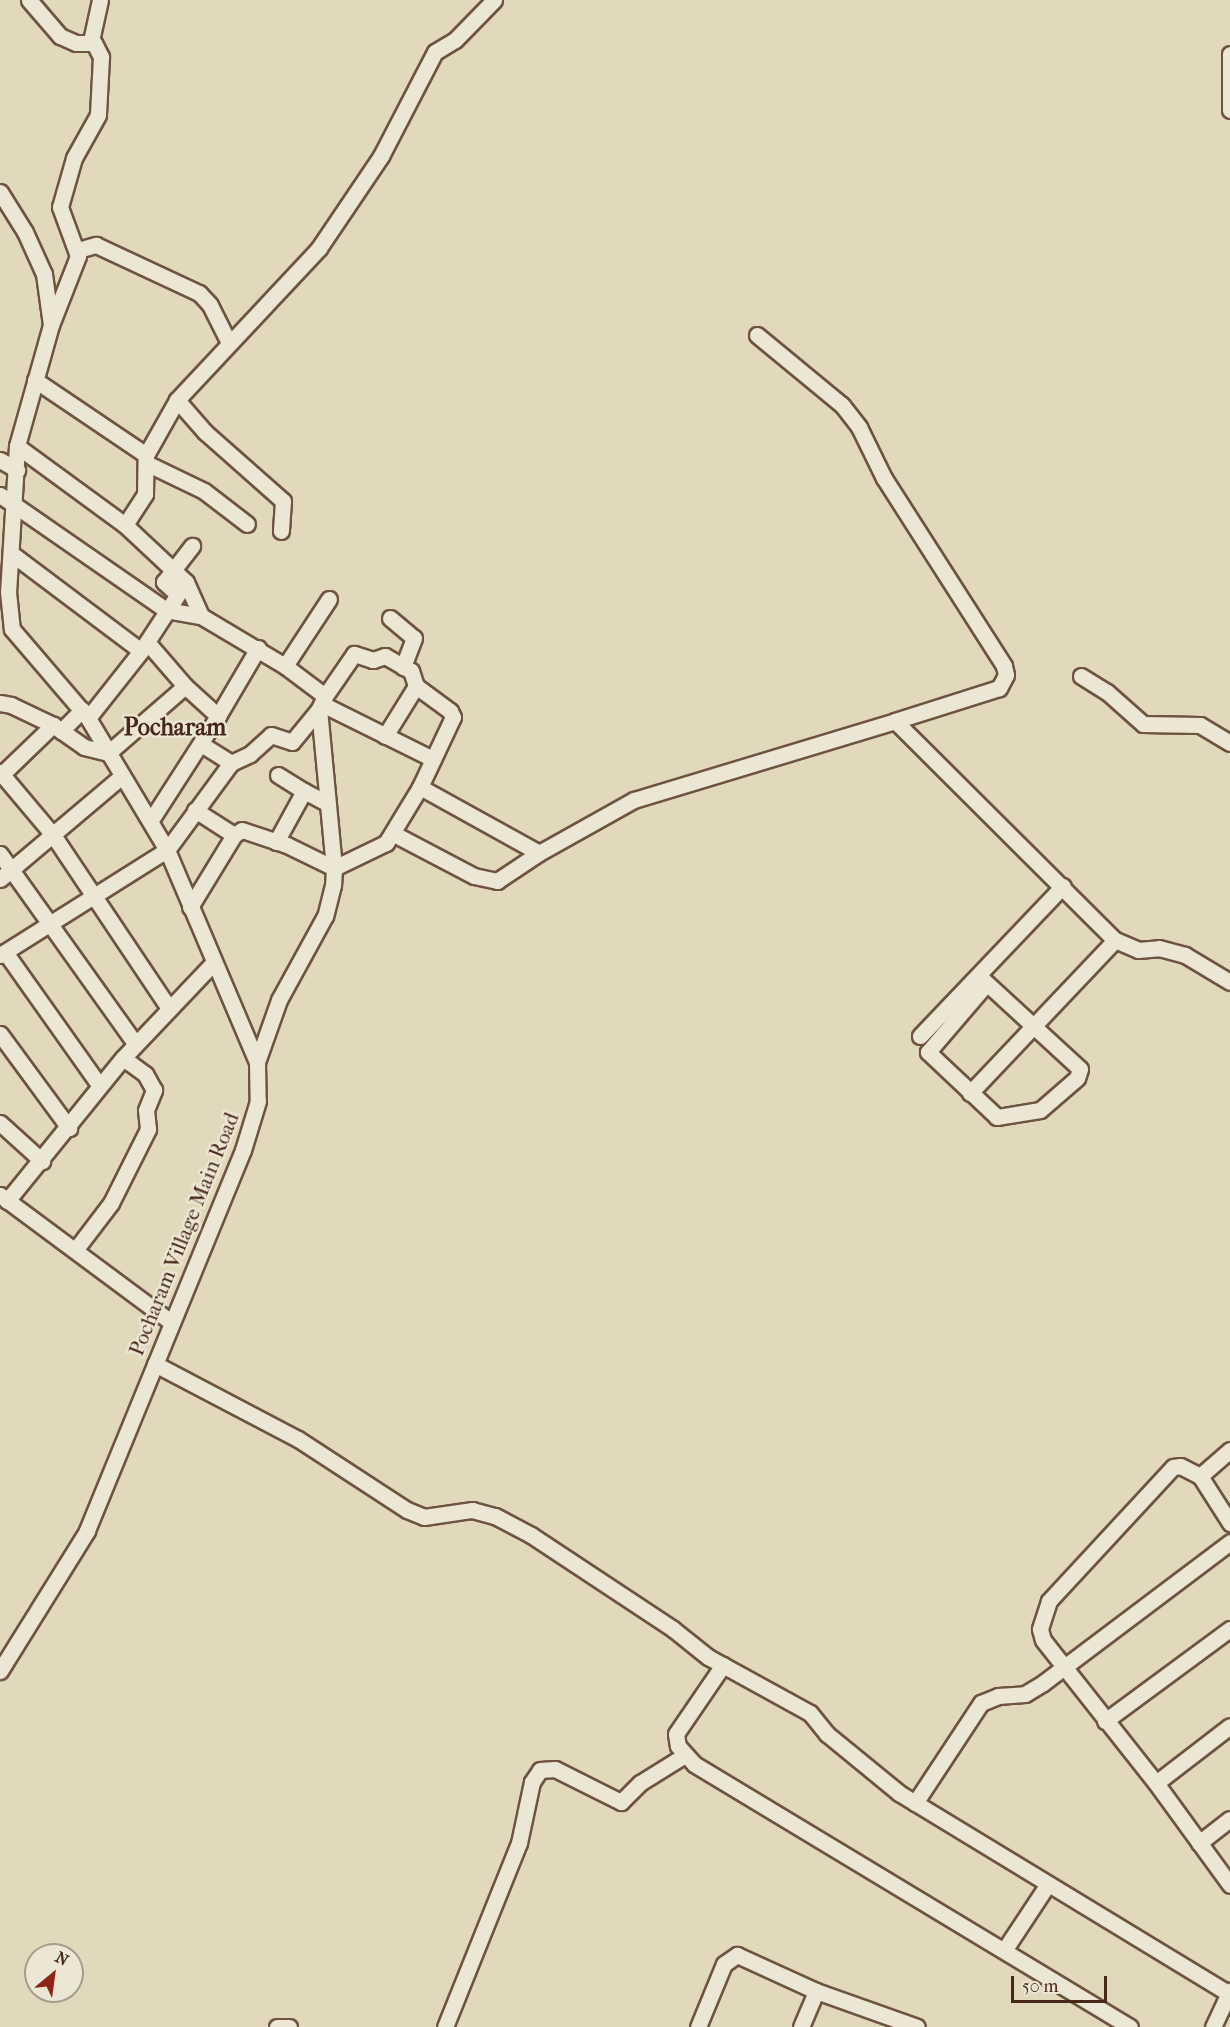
<!DOCTYPE html>
<style>
body{margin:0}
#map{position:relative;width:1230px;height:2027px;overflow:hidden;background:#e2d9bd;font-family:"IM FELL French Canon",serif}
div>[style]{position:absolute}
.roads{filter:drop-shadow(2px 0 #6d5441) drop-shadow(-2px 0 #6d5441) drop-shadow(0 2px #6d5441) drop-shadow(0 -2px #6d5441)}
.minor>*{height:15px;margin:-7.5px;padding:0 7.5px;transform-origin:7.5px;border-radius:7.5px;background:#ece6d4}
span{translate:-50% -50%;white-space:nowrap;text-align:center;line-height:1.15;-webkit-text-stroke:5px #ece6d4;paint-order:stroke}
.street-label{font-size:21px;color:#462718}
.quarter-label{font-size:24px;color:#462718;font-weight:700}
.north{position:absolute;left:24px;top:1943px;width:60px;height:60px;box-sizing:border-box;background:#ece6d4;border:2px solid #aa9a89;border-radius:50%;rotate:29deg;font-size:16px;font-weight:700;line-height:24px;text-align:center;color:#462718}
.north::after{content:'';display:block;margin:auto;width:21px;height:27px;background:#8f2418;clip-path:polygon(50% 0,100% 100%,50% 72%,0 100%)}
.scale{position:absolute;left:1011px;top:1976px;width:96px;height:27px;box-sizing:border-box;border:3px solid #462718;border-top:0;padding-left:8px;font-size:18px;line-height:21px;white-space:nowrap;color:#462718;-webkit-text-stroke:4px #ece6d4;paint-order:stroke}
</style>
<div id="map">
<div class="roads">
<div class="minor">
<div style="left:29px;top:0;width:48px;rotate:49.3deg"></div>
<div style="left:60px;top:36px;width:17px;rotate:24deg"></div>
<div style="left:76px;top:43px;width:18px"></div>
<div style="left:94px;top:43px;width:16px;rotate:63deg"></div>
<div style="left:101px;top:57px;width:58px;rotate:93deg"></div>
<div style="left:98px;top:115px;width:49px;rotate:119.2deg"></div>
<div style="left:74px;top:158px;width:51px;rotate:105.9deg"></div>
<div style="left:60px;top:207px;width:52px;rotate:69.8deg"></div>
<div style="left:78px;top:256px;width:74px;rotate:111.4deg"></div>
<div style="left:91px;top:41px;width:42px;rotate:-77.6deg"></div>
<div style="left:1230px;top:54px;width:56px;rotate:90deg"></div>
<div style="left:0;top:192px;width:47px;rotate:58deg"></div>
<div style="left:25px;top:232px;width:46px;rotate:65.7deg"></div>
<div style="left:44px;top:274px;width:51px;rotate:82.2deg"></div>
<div style="left:51px;top:325px;width:126px;rotate:105.7deg"></div>
<div style="left:17px;top:446px;width:146px;rotate:93.5deg"></div>
<div style="left:8px;top:592px;width:37px;rotate:84deg"></div>
<div style="left:12px;top:629px;width:117px;rotate:49.5deg"></div>
<div style="left:88px;top:718px;width:154px;rotate:59.1deg"></div>
<div style="left:167px;top:850px;width:230px;rotate:67deg"></div>
<div style="left:257px;top:1062px;width:39px;rotate:89deg"></div>
<div style="left:258px;top:1101px;width:51px;rotate:107deg"></div>
<div style="left:243px;top:1150px;width:412px;rotate:112.3deg"></div>
<div style="left:87px;top:1531px;width:165px;rotate:121.9deg"></div>
<div style="left:78px;top:250px;width:19px;rotate:-16deg"></div>
<div style="left:96px;top:245px;width:114px;rotate:25deg"></div>
<div style="left:199px;top:293px;width:16px;rotate:47deg"></div>
<div style="left:210px;top:305px;width:40px;rotate:63.4deg"></div>
<div style="left:757px;top:335px;width:110px;rotate:39.5deg"></div>
<div style="left:842px;top:405px;width:28px;rotate:52deg"></div>
<div style="left:859px;top:427px;width:57px;rotate:63.9deg"></div>
<div style="left:884px;top:478px;width:223px;rotate:57.4deg"></div>
<div style="left:1004px;top:666px;width:9px;rotate:77deg"></div>
<div style="left:1006px;top:675px;width:15px;rotate:118deg"></div>
<div style="left:999px;top:688px;width:109px;rotate:162.4deg"></div>
<div style="left:35px;top:380px;width:134px;rotate:34deg"></div>
<div style="left:177px;top:400px;width:43px;rotate:48.8deg"></div>
<div style="left:205px;top:432px;width:104px;rotate:41.5deg"></div>
<div style="left:283px;top:501px;width:30px;rotate:94deg"></div>
<div style="left:17px;top:446px;width:134px;rotate:36.2deg"></div>
<div style="left:125px;top:525px;width:83px;rotate:43.1deg"></div>
<div style="left:186px;top:582px;width:82px;rotate:123.1deg"></div>
<div style="left:141px;top:651px;width:85px;rotate:128.3deg"></div>
<div style="left:0;top:460px;width:20px;rotate:30deg"></div>
<div style="left:146px;top:463px;width:64px;rotate:25.8deg"></div>
<div style="left:204px;top:491px;width:54px;rotate:37.5deg"></div>
<div style="left:0;top:495px;width:202px;rotate:34.7deg"></div>
<div style="left:166px;top:610px;width:36px;rotate:10deg"></div>
<div style="left:125px;top:525px;width:37px;rotate:-57deg"></div>
<div style="left:145px;top:494px;width:39px;rotate:-89deg"></div>
<div style="left:146px;top:455px;width:63px;rotate:-60.6deg"></div>
<div style="left:177px;top:400px;width:208px;rotate:-46.9deg"></div>
<div style="left:319px;top:248px;width:111px;rotate:-56deg"></div>
<div style="left:381px;top:156px;width:117px;rotate:-62.6deg"></div>
<div style="left:435px;top:52px;width:23px;rotate:-31deg"></div>
<div style="left:455px;top:40px;width:56px;rotate:-45.7deg"></div>
<div style="left:12px;top:554px;width:161px;rotate:36.9deg"></div>
<div style="left:186px;top:582px;width:37px;rotate:66deg"></div>
<div style="left:201px;top:616px;width:98px;rotate:30.8deg"></div>
<div style="left:285px;top:666px;width:50px;rotate:36.9deg"></div>
<div style="left:177px;top:594px;width:18px;rotate:-137deg"></div>
<div style="left:164px;top:582px;width:46px;rotate:-52.1deg"></div>
<div style="left:390px;top:618px;width:31px;rotate:40deg"></div>
<div style="left:414px;top:638px;width:31px;rotate:111deg"></div>
<div style="left:147px;top:642px;width:58px;rotate:49.2deg"></div>
<div style="left:185px;top:686px;width:45px;rotate:42.3deg"></div>
<div style="left:218px;top:716px;width:124px;rotate:122.8deg"></div>
<div style="left:285px;top:666px;width:80px;rotate:-56.7deg"></div>
<div style="left:1081px;top:676px;width:31px;rotate:32deg"></div>
<div style="left:1107px;top:692px;width:48px;rotate:41.6deg"></div>
<div style="left:1143px;top:724px;width:57px;rotate:1deg"></div>
<div style="left:1200px;top:725px;width:35px;rotate:31deg"></div>
<div style="left:0;top:703px;width:11px;rotate:10deg"></div>
<div style="left:11px;top:705px;width:47px;rotate:25.5deg"></div>
<div style="left:53px;top:725px;width:38px;rotate:35deg"></div>
<div style="left:84px;top:747px;width:25px;rotate:14deg"></div>
<div style="left:108px;top:753px;width:102px;rotate:-41deg"></div>
<div style="left:322px;top:704px;width:124px;rotate:26.4deg"></div>
<div style="left:218px;top:716px;width:79px;rotate:-59.5deg"></div>
<div style="left:61px;top:731px;width:30px;rotate:-45deg"></div>
<div style="left:385px;top:736px;width:59px;rotate:-58.2deg"></div>
<div style="left:201px;top:744px;width:36px;rotate:32deg"></div>
<div style="left:0;top:772px;width:82px;rotate:49.9deg"></div>
<div style="left:53px;top:835px;width:207px;rotate:56.2deg"></div>
<div style="left:278px;top:775px;width:31px;rotate:32deg"></div>
<div style="left:0;top:776px;width:74px;rotate:-43.9deg"></div>
<div style="left:420px;top:787px;width:136px;rotate:29deg"></div>
<div style="left:195px;top:810px;width:46px;rotate:32.7deg"></div>
<div style="left:394px;top:834px;width:90px;rotate:27.7deg"></div>
<div style="left:474px;top:876px;width:24px;rotate:12deg"></div>
<div style="left:497px;top:881px;width:50px;rotate:-33.7deg"></div>
<div style="left:539px;top:853px;width:109px;rotate:-29.2deg"></div>
<div style="left:634px;top:800px;width:273px;rotate:-16.8deg"></div>
<div style="left:895px;top:721px;width:310px;rotate:44.9deg"></div>
<div style="left:1115px;top:940px;width:25px;rotate:23deg"></div>
<div style="left:1138px;top:950px;width:21px;rotate:-5deg"></div>
<div style="left:1159px;top:948px;width:27px;rotate:15deg"></div>
<div style="left:1185px;top:955px;width:52px;rotate:31deg"></div>
<div style="left:276px;top:842px;width:58px;rotate:-61.2deg"></div>
<div style="left:304px;top:791px;width:27px;rotate:28deg"></div>
<div style="left:0;top:854px;width:232px;rotate:54.5deg"></div>
<div style="left:0;top:879px;width:160px;rotate:-40.2deg"></div>
<div style="left:190px;top:907px;width:84px;rotate:-58.6deg"></div>
<div style="left:234px;top:835px;width:9px;rotate:-32deg"></div>
<div style="left:242px;top:830px;width:47px;rotate:18.4deg"></div>
<div style="left:287px;top:845px;width:52px;rotate:26.1deg"></div>
<div style="left:334px;top:868px;width:58px;rotate:-25.7deg"></div>
<div style="left:386px;top:843px;width:66px;rotate:-58.7deg"></div>
<div style="left:420px;top:787px;width:77px;rotate:-64.8deg"></div>
<div style="left:453px;top:717px;width:7px;rotate:-117deg"></div>
<div style="left:450px;top:711px;width:42px;rotate:-143.7deg"></div>
<div style="left:416px;top:686px;width:16px;rotate:-108deg"></div>
<div style="left:411px;top:671px;width:30px;rotate:-150deg"></div>
<div style="left:385px;top:656px;width:13px;rotate:162deg"></div>
<div style="left:373px;top:660px;width:20px;rotate:-162deg"></div>
<div style="left:354px;top:654px;width:51px;rotate:124.6deg"></div>
<div style="left:325px;top:696px;width:14px;rotate:115deg"></div>
<div style="left:319px;top:709px;width:160px;rotate:84.6deg"></div>
<div style="left:334px;top:868px;width:17px;rotate:93deg"></div>
<div style="left:333px;top:885px;width:32px;rotate:104deg"></div>
<div style="left:325px;top:916px;width:96px;rotate:118.7deg"></div>
<div style="left:279px;top:1000px;width:66px;rotate:109.5deg"></div>
<div style="left:5px;top:952px;width:163px;rotate:54.7deg"></div>
<div style="left:0;top:955px;width:197px;rotate:-32.2deg"></div>
<div style="left:167px;top:850px;width:108px;rotate:-53.7deg"></div>
<div style="left:231px;top:763px;width:21px;rotate:-25deg"></div>
<div style="left:250px;top:754px;width:28px;rotate:-42deg"></div>
<div style="left:271px;top:735px;width:22px;rotate:18deg"></div>
<div style="left:292px;top:742px;width:43px;rotate:-50.7deg"></div>
<div style="left:979px;top:976px;width:137px;rotate:42.6deg"></div>
<div style="left:1080px;top:1069px;width:9px;rotate:108deg"></div>
<div style="left:1077px;top:1078px;width:49px;rotate:139.1deg"></div>
<div style="left:1040px;top:1110px;width:44px;rotate:170.8deg"></div>
<div style="left:997px;top:1117px;width:95px;rotate:-136.7deg"></div>
<div style="left:928px;top:1052px;width:89px;rotate:-49.5deg"></div>
<div style="left:0;top:1034px;width:117px;rotate:53.7deg"></div>
<div style="left:920px;top:1036px;width:207px;rotate:-46.4deg"></div>
<div style="left:970px;top:1093px;width:211px;rotate:-46.5deg"></div>
<div style="left:0;top:1123px;width:57px;rotate:42.1deg"></div>
<div style="left:0;top:1195px;width:213px;rotate:36.6deg"></div>
<div style="left:7px;top:1201px;width:184px;rotate:-51deg"></div>
<div style="left:123px;top:1058px;width:131px;rotate:-46.5deg"></div>
<div style="left:76px;top:1249px;width:58px;rotate:-52.7deg"></div>
<div style="left:111px;top:1203px;width:83px;rotate:-63.4deg"></div>
<div style="left:148px;top:1129px;width:19px;rotate:-96deg"></div>
<div style="left:146px;top:1110px;width:22px;rotate:-68deg"></div>
<div style="left:154px;top:1090px;width:18px;rotate:-119deg"></div>
<div style="left:145px;top:1074px;width:27px;rotate:-144deg"></div>
<div style="left:155px;top:1364px;width:161px;rotate:27.7deg"></div>
<div style="left:298px;top:1439px;width:130px;rotate:33.1deg"></div>
<div style="left:407px;top:1510px;width:18px;rotate:22deg"></div>
<div style="left:424px;top:1517px;width:49px;rotate:-8.3deg"></div>
<div style="left:472px;top:1510px;width:24px;rotate:15deg"></div>
<div style="left:495px;top:1516px;width:41px;rotate:27.8deg"></div>
<div style="left:531px;top:1535px;width:170px;rotate:33.5deg"></div>
<div style="left:673px;top:1629px;width:45px;rotate:38.7deg"></div>
<div style="left:708px;top:1657px;width:116px;rotate:28.8deg"></div>
<div style="left:810px;top:1713px;width:27px;rotate:51deg"></div>
<div style="left:827px;top:1734px;width:93px;rotate:39.3deg"></div>
<div style="left:899px;top:1793px;width:385px;rotate:31.3deg"></div>
<div style="left:1230px;top:1450px;width:40px;rotate:139deg"></div>
<div style="left:1200px;top:1476px;width:56px;rotate:57.4deg"></div>
<div style="left:1200px;top:1476px;width:22px;rotate:-153deg"></div>
<div style="left:1180px;top:1466px;width:7px;rotate:172deg"></div>
<div style="left:1173px;top:1467px;width:183px;rotate:132.8deg"></div>
<div style="left:1049px;top:1601px;width:29px;rotate:108deg"></div>
<div style="left:1040px;top:1629px;width:11px;rotate:75deg"></div>
<div style="left:1043px;top:1640px;width:182px;rotate:51.7deg"></div>
<div style="left:1156px;top:1783px;width:126px;rotate:54deg"></div>
<div style="left:723px;top:1665px;width:83px;rotate:124.3deg"></div>
<div style="left:676px;top:1734px;width:12px;rotate:81deg"></div>
<div style="left:678px;top:1746px;width:24px;rotate:48deg"></div>
<div style="left:694px;top:1764px;width:509px;rotate:31.1deg"></div>
<div style="left:1105px;top:1721px;width:155px;rotate:-36.4deg"></div>
<div style="left:1156px;top:1783px;width:93px;rotate:-37.6deg"></div>
<div style="left:915px;top:1803px;width:120px;rotate:-56.6deg"></div>
<div style="left:981px;top:1703px;width:18px;rotate:-22deg"></div>
<div style="left:998px;top:1696px;width:27px;rotate:-4deg"></div>
<div style="left:1025px;top:1694px;width:21px;rotate:-31deg"></div>
<div style="left:1043px;top:1683px;width:234px;rotate:-37deg"></div>
<div style="left:1199px;top:1843px;width:39px;rotate:-38deg"></div>
<div style="left:1005px;top:1949px;width:78px;rotate:-56.5deg"></div>
<div style="left:277px;top:2027px;width:12px"></div>
<div style="left:445px;top:2027px;width:198px;rotate:-68.1deg"></div>
<div style="left:519px;top:1843px;width:62px;rotate:-78deg"></div>
<div style="left:532px;top:1782px;width:14px;rotate:-56deg"></div>
<div style="left:540px;top:1770px;width:15px;rotate:-4deg"></div>
<div style="left:555px;top:1769px;width:74px;rotate:26.6deg"></div>
<div style="left:621px;top:1802px;width:27px;rotate:-45deg"></div>
<div style="left:640px;top:1783px;width:53px;rotate:-31.9deg"></div>
<div style="left:698px;top:2027px;width:68px;rotate:-67.6deg"></div>
<div style="left:724px;top:1964px;width:16px;rotate:-35deg"></div>
<div style="left:737px;top:1955px;width:87px;rotate:24.5deg"></div>
<div style="left:816px;top:1991px;width:107px;rotate:19.6deg"></div>
<div style="left:801px;top:2027px;width:39px;rotate:-67deg"></div>
<div style="left:1213px;top:2027px;width:40px;rotate:-65deg"></div>
</div>
</div>
<div class="street-label">
<span style="left:184px;top:1234px;rotate:-68deg">Pocharam Village Main Road</span>
</div>
<div class="quarter-label">
<span style="left:175px;top:728px">Pocharam</span>
</div>
<div class="north">N</div>
<div class="scale">50 m</div>
</div>
